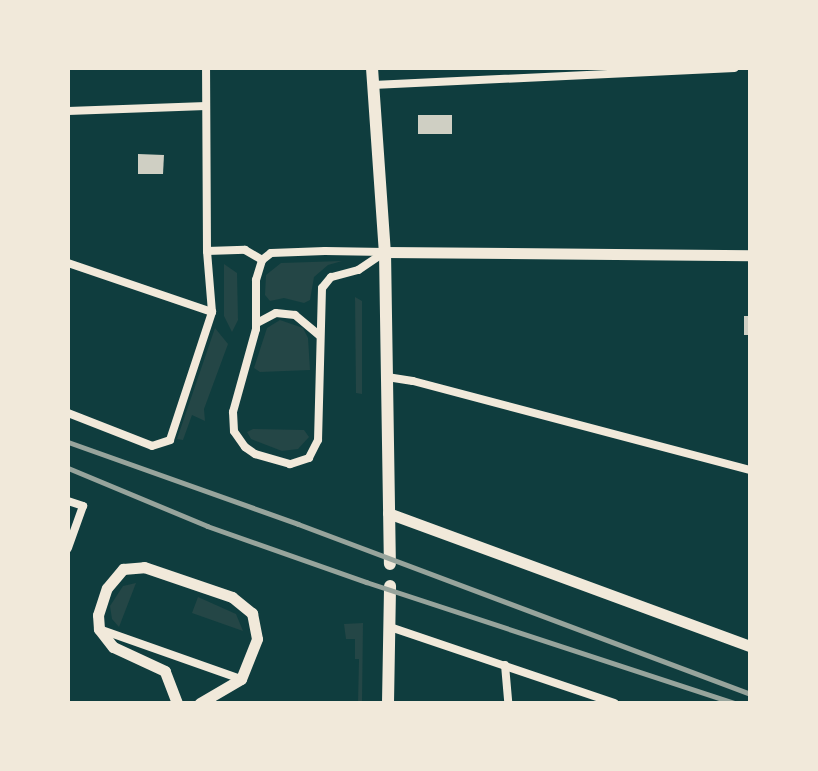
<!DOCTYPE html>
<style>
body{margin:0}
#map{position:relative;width:818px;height:771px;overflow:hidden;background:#0f3d3e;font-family:"Exo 2",sans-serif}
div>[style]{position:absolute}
.green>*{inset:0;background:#244646}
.building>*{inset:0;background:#cfcfc3}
.minor>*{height:8px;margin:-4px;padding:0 4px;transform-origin:4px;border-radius:4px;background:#f1e9da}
.tertiary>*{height:11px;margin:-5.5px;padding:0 5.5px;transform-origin:5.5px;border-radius:5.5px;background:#f1e9da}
.secondary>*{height:12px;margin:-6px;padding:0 6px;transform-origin:6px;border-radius:6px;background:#f1e9da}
.rail>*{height:5px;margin:-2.5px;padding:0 2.5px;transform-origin:2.5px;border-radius:2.5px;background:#97a49c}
span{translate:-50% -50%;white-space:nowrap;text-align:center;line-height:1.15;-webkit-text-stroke:8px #f1e9da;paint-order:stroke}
.frame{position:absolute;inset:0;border:70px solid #f1e9da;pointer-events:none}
</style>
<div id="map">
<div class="green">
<div style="clip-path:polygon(342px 261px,328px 265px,314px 277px,310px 300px,304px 303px,284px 298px,270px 301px,265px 295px,266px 275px,281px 263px)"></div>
<div style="clip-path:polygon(224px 264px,237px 273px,238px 320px,232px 332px,224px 316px)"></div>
<div style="clip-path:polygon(355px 297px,362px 301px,362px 394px,356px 393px)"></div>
<div style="clip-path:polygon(280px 320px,303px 328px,308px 338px,310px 370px,260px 372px,254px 368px,267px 328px)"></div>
<div style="clip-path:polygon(215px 328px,228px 344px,204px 409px,205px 421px,192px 415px,183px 440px,177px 439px)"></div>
<div style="clip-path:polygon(253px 429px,304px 430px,309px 437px,298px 449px,282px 451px,251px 439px,247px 432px)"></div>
<div style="clip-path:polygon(136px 583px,119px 627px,112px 619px,110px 606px,123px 586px)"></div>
<div style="clip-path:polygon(198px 597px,236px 614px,243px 631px,192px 613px)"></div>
<div style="clip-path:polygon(363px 623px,362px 703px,358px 703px,359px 659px,355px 659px,355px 639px,346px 639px,344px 624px)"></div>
</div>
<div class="building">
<div style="clip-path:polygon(418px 115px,452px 115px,452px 134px,418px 134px)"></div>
<div style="clip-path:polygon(138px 154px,164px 155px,163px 174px,138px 174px)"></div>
<div style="clip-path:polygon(744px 316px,750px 316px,750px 335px,744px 335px)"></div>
</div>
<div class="minor">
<div style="left:373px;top:85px;width:362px;rotate:-2.7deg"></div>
<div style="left:68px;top:111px;width:138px;rotate:-2.1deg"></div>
<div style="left:207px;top:251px;width:38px;rotate:-2deg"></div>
<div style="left:245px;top:250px;width:20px;rotate:30deg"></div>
<div style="left:325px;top:251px;width:60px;rotate:1deg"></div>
<div style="left:385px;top:252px;width:32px;rotate:146deg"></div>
<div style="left:358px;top:270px;width:28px;rotate:165deg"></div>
<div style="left:331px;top:277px;width:14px;rotate:129deg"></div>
<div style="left:322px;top:288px;width:152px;rotate:91.5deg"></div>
<div style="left:318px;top:440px;width:20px;rotate:117deg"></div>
<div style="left:309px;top:458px;width:20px;rotate:162deg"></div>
<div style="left:290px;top:464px;width:36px;rotate:-164deg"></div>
<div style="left:255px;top:454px;width:12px;rotate:-145deg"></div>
<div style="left:245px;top:447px;width:19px;rotate:-125deg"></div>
<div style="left:234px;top:431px;width:19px;rotate:-93deg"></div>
<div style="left:233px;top:412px;width:86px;rotate:-74.5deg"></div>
<div style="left:256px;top:329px;width:49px;rotate:-90deg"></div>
<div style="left:256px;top:280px;width:21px;rotate:-73deg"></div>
<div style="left:262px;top:260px;width:11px;rotate:-38deg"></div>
<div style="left:271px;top:253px;width:54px;rotate:-2.1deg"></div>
<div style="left:68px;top:263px;width:152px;rotate:18.8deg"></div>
<div style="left:257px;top:323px;width:21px;rotate:-28deg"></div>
<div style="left:276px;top:313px;width:19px;rotate:6deg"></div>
<div style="left:295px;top:315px;width:31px;rotate:40deg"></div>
<div style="left:387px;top:377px;width:26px;rotate:9deg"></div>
<div style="left:413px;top:381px;width:349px;rotate:14.8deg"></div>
<div style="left:68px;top:413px;width:90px;rotate:21.4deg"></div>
<div style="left:152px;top:446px;width:19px;rotate:-18deg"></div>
<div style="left:170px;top:440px;width:135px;rotate:-71.8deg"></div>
<div style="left:212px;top:312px;width:61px;rotate:-94.7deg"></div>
<div style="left:207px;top:251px;width:183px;rotate:-90.3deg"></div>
<div style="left:68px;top:501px;width:16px;rotate:18deg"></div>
<div style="left:83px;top:506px;width:45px;rotate:109.7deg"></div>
<div style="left:390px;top:627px;width:237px;rotate:18.7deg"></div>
<div style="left:99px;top:629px;width:151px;rotate:19.4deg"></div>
<div style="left:505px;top:665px;width:38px;rotate:85deg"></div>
</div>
<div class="tertiary">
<div style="left:385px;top:252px;width:365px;rotate:0.5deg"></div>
<div style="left:388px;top:513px;width:386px;rotate:20.2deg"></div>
<div style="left:177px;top:703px;width:34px;rotate:-111deg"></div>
<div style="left:165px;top:671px;width:57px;rotate:-155.2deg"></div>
<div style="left:113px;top:647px;width:23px;rotate:-128deg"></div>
<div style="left:99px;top:629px;width:14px;rotate:-94deg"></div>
<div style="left:98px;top:615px;width:28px;rotate:-72deg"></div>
<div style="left:107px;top:588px;width:25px;rotate:-50deg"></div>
<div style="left:123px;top:569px;width:21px;rotate:-5deg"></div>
<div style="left:144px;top:567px;width:93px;rotate:18.8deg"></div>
<div style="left:232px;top:597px;width:26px;rotate:39deg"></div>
<div style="left:252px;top:613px;width:26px;rotate:79deg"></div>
<div style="left:257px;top:639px;width:43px;rotate:111.8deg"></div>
<div style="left:241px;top:679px;width:48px;rotate:149.7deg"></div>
</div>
<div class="secondary">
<div style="left:372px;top:68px;width:184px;rotate:86deg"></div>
<div style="left:385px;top:252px;width:312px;rotate:89.1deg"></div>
<div style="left:388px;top:703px;width:117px;rotate:-89deg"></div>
</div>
<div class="rail">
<div style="left:68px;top:442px;width:244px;rotate:19.6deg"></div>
<div style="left:298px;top:524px;width:483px;rotate:20.6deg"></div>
<div style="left:68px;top:468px;width:151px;rotate:22.6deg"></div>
<div style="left:207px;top:526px;width:169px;rotate:19.4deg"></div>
<div style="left:366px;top:582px;width:388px;rotate:18.2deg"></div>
</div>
<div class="frame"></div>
</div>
